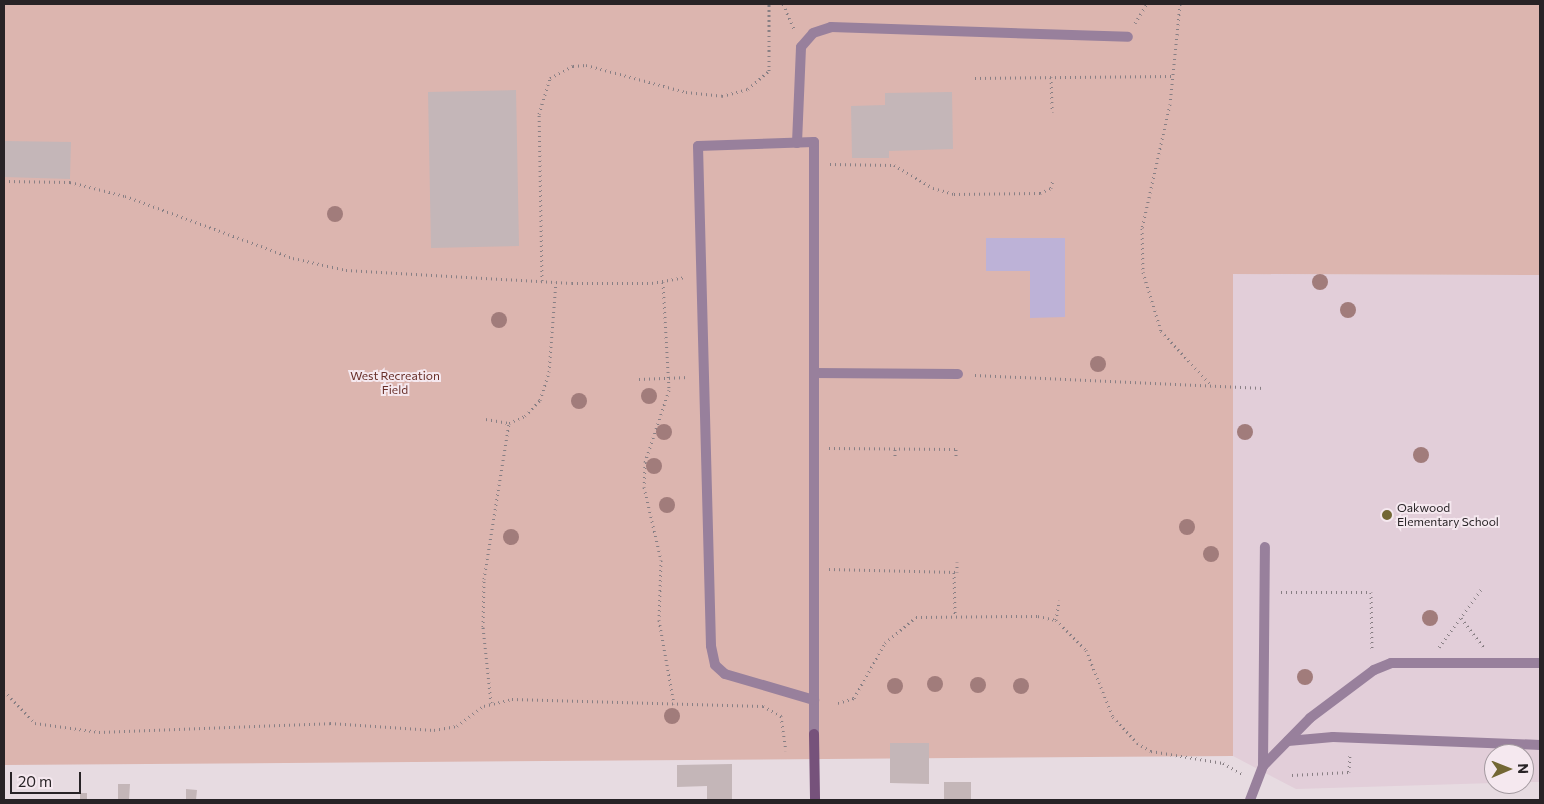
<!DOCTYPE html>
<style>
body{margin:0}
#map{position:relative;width:1544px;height:804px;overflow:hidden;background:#e7dbe1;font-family:Commissioner,sans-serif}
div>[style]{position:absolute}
.built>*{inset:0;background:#e2ced9}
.green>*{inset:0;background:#dcb5af}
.water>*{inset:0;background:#bdb2d7}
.building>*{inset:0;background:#c4b6b8}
.path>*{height:3px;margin-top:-1.5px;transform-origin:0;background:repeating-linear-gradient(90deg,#887f84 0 1px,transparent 0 5px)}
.lane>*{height:10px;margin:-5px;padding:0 5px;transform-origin:5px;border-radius:5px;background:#98809c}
.secondary>*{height:10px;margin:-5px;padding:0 5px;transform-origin:5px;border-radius:5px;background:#76527b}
.trees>*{width:16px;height:16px;margin:-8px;border-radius:50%;background:#a17c7b}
.dots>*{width:14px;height:14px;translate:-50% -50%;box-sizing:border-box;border:2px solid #f5e8ef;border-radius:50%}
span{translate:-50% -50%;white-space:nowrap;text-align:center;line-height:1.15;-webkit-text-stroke:4px #f5e8ef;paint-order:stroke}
.park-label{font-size:12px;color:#672e28}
.poi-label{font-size:12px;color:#282326}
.left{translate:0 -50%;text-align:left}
.frame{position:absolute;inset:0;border:5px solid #282326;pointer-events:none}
.north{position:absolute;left:1484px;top:744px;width:50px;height:50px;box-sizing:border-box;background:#f5e8ef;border:1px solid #a3999f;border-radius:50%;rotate:89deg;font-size:14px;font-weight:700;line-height:20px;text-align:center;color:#282326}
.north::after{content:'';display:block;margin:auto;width:18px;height:22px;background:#736734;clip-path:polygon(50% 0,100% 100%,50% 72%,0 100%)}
.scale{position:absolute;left:10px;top:772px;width:71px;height:22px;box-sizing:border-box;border:2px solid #282326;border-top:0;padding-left:6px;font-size:15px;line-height:18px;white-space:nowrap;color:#282326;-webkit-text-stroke:4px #f5e8ef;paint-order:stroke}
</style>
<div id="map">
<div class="built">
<div style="clip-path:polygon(1233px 274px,1540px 275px,1540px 782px,1524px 782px,1524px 754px,1494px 754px,1494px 783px,1296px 789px,1233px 756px)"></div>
</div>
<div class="green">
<div style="clip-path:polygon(4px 4px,1540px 4px,1540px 275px,1233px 274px,1233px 756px,4px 765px)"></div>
</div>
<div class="water">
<div style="clip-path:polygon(986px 238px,1065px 238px,1065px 317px,1030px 318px,1030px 271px,986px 271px)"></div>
</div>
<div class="building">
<div style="clip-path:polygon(516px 90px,519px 246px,431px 248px,428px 92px)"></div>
<div style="clip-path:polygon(952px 92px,953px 149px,889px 151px,889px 158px,852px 158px,851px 106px,885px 105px,885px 93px)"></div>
<div style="clip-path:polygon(4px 141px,71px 142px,70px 179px,4px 177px)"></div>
<div style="clip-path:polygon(890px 743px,929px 743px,929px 784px,890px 783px)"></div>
<div style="clip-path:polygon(732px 764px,732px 800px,707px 800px,707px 786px,677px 787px,677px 765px)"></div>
<div style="clip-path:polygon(944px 782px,971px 782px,971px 800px,944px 800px)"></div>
<div style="clip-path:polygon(118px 784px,130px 784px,129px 800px,118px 800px)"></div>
<div style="clip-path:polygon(186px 789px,197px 790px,196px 800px,186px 800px)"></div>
<div style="clip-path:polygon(80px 793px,87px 793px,87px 800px,80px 800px)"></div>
</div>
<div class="path">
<div style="left:783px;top:4px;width:27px;rotate:66deg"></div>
<div style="left:1180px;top:4px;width:100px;rotate:95.7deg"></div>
<div style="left:1170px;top:104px;width:127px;rotate:102.7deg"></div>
<div style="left:1142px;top:228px;width:44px;rotate:88.7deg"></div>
<div style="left:1143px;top:272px;width:62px;rotate:73deg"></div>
<div style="left:1161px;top:331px;width:75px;rotate:47.2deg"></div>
<div style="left:1135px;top:23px;width:22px;rotate:-58deg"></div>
<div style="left:1051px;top:77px;width:35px;rotate:88deg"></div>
<div style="left:975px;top:78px;width:199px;rotate:-0.6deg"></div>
<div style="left:830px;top:164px;width:64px;rotate:0.9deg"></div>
<div style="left:894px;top:165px;width:45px;rotate:30.5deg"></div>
<div style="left:933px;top:188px;width:22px;rotate:16deg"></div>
<div style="left:954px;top:194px;width:86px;rotate:-0.7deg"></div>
<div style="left:1040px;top:193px;width:12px;rotate:-24deg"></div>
<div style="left:1051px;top:188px;width:9px;rotate:-77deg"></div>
<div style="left:4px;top:181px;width:66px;rotate:0.9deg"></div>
<div style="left:70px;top:182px;width:57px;rotate:14.3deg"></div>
<div style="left:125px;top:196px;width:179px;rotate:20.3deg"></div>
<div style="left:293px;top:258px;width:54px;rotate:12.8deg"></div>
<div style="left:346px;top:270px;width:226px;rotate:3.3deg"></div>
<div style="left:572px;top:283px;width:80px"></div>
<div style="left:652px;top:283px;width:34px;rotate:-10deg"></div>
<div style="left:542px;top:281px;width:167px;rotate:-91deg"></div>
<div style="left:539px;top:114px;width:38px;rotate:-73deg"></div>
<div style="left:550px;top:78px;width:26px;rotate:-28deg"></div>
<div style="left:573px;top:66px;width:13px;rotate:-4deg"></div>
<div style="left:586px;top:65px;width:104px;rotate:15.1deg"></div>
<div style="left:686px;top:92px;width:36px;rotate:6deg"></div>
<div style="left:722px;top:96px;width:27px;rotate:-15deg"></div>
<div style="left:748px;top:89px;width:28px;rotate:-41deg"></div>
<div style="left:769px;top:71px;width:67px;rotate:-90deg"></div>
<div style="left:663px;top:282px;width:108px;rotate:86.8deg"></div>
<div style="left:669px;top:390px;width:76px;rotate:108.4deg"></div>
<div style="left:645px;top:462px;width:25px;rotate:92deg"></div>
<div style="left:644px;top:487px;width:75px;rotate:76.9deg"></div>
<div style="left:661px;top:560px;width:60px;rotate:91.9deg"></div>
<div style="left:659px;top:620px;width:85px;rotate:79.9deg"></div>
<div style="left:975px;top:375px;width:289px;rotate:2.6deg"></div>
<div style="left:639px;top:379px;width:50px;rotate:-2.3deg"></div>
<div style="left:486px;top:419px;width:23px;rotate:10deg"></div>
<div style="left:509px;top:423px;width:17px;rotate:-24deg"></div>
<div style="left:525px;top:416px;width:22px;rotate:-47deg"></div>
<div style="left:540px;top:400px;width:29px;rotate:-72deg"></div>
<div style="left:549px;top:372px;width:90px;rotate:-85.6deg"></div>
<div style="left:829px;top:448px;width:127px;rotate:0.5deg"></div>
<div style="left:956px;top:449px;width:8px;rotate:90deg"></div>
<div style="left:895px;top:449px;width:7px;rotate:90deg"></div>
<div style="left:829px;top:569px;width:128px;rotate:1.3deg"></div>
<div style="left:957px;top:572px;width:10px;rotate:-90deg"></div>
<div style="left:954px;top:572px;width:42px;rotate:88.6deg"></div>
<div style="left:1281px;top:592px;width:90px"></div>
<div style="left:1371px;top:592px;width:59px;rotate:89deg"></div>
<div style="left:1461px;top:618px;width:37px;rotate:52deg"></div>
<div style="left:1056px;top:620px;width:20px;rotate:-81deg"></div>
<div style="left:1439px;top:647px;width:73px;rotate:-53.9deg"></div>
<div style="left:4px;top:691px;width:45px;rotate:45.9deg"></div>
<div style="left:35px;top:723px;width:65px;rotate:8deg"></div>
<div style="left:99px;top:732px;width:231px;rotate:-2.2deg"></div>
<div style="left:330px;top:723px;width:104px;rotate:3.9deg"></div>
<div style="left:434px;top:730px;width:23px;rotate:-10deg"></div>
<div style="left:457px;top:726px;width:34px;rotate:-37deg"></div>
<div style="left:484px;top:706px;width:29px;rotate:-14deg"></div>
<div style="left:512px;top:699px;width:251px;rotate:1.6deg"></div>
<div style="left:763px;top:706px;width:21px;rotate:29deg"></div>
<div style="left:781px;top:716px;width:35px;rotate:82deg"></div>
<div style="left:491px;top:703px;width:76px;rotate:-96deg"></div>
<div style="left:483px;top:627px;width:48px;rotate:-88.8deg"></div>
<div style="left:484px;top:579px;width:158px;rotate:-80.9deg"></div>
<div style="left:838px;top:703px;width:17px;rotate:-17deg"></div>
<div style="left:854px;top:698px;width:63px;rotate:-60.6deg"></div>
<div style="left:885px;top:643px;width:40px;rotate:-40deg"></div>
<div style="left:916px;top:617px;width:122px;rotate:-0.5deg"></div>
<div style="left:1038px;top:616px;width:18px;rotate:13deg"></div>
<div style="left:1056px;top:620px;width:42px;rotate:45deg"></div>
<div style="left:1086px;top:650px;width:72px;rotate:68.1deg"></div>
<div style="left:1113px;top:717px;width:35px;rotate:47deg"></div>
<div style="left:1137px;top:743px;width:16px;rotate:30deg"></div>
<div style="left:1151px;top:751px;width:73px;rotate:9.5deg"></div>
<div style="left:1223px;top:763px;width:22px;rotate:30deg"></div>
<div style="left:1292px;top:775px;width:57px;rotate:-3deg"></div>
<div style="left:1349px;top:772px;width:17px;rotate:-87deg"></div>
</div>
<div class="lane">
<div style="left:797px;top:143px;width:96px;rotate:-87.6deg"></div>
<div style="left:801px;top:47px;width:18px;rotate:-49deg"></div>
<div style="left:813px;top:33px;width:19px;rotate:-18deg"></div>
<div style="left:831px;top:27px;width:297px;rotate:1.9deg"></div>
<div style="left:814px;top:373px;width:144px;rotate:0.4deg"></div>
<div style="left:814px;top:734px;width:592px;rotate:-90deg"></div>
<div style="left:814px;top:142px;width:116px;rotate:178deg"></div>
<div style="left:698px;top:146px;width:500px;rotate:88.51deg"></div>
<div style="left:711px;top:646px;width:19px;rotate:78deg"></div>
<div style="left:715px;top:665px;width:13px;rotate:42deg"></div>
<div style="left:725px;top:674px;width:93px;rotate:16.3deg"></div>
<div style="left:1288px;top:741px;width:45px;rotate:-5.1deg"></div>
<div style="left:1333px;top:737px;width:207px;rotate:2.2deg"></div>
<div style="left:1263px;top:766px;width:219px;rotate:-89.5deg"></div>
<div style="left:1250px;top:800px;width:36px;rotate:-69deg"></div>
<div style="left:1263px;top:766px;width:67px;rotate:-45.6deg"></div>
<div style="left:1310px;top:718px;width:80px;rotate:-36.9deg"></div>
<div style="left:1374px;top:670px;width:18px;rotate:-22deg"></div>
<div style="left:1391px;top:663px;width:149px"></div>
</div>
<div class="secondary">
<div style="left:814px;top:734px;width:66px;rotate:89.1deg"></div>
</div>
<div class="trees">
<div style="left:335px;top:214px"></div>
<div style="left:1320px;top:282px"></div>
<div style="left:1348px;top:310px"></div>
<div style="left:499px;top:320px"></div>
<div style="left:1098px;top:364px"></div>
<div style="left:649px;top:396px"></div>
<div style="left:579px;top:401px"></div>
<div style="left:664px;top:432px"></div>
<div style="left:1245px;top:432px"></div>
<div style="left:1421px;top:455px"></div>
<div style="left:654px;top:466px"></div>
<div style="left:667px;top:505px"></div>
<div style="left:1187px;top:527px"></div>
<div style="left:511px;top:537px"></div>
<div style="left:1211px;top:554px"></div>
<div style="left:1430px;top:618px"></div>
<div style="left:1305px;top:677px"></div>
<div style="left:935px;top:684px"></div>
<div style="left:978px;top:685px"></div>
<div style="left:895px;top:686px"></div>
<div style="left:1021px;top:686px"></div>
<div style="left:672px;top:716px"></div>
</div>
<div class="dots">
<div style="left:1387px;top:515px;background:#736734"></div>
</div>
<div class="park-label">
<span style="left:395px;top:383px">West Recreation<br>Field</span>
</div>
<div class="poi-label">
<span class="left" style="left:1397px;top:515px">Oakwood<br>Elementary School</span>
</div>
<div class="frame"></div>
<div class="north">N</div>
<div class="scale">20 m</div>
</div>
